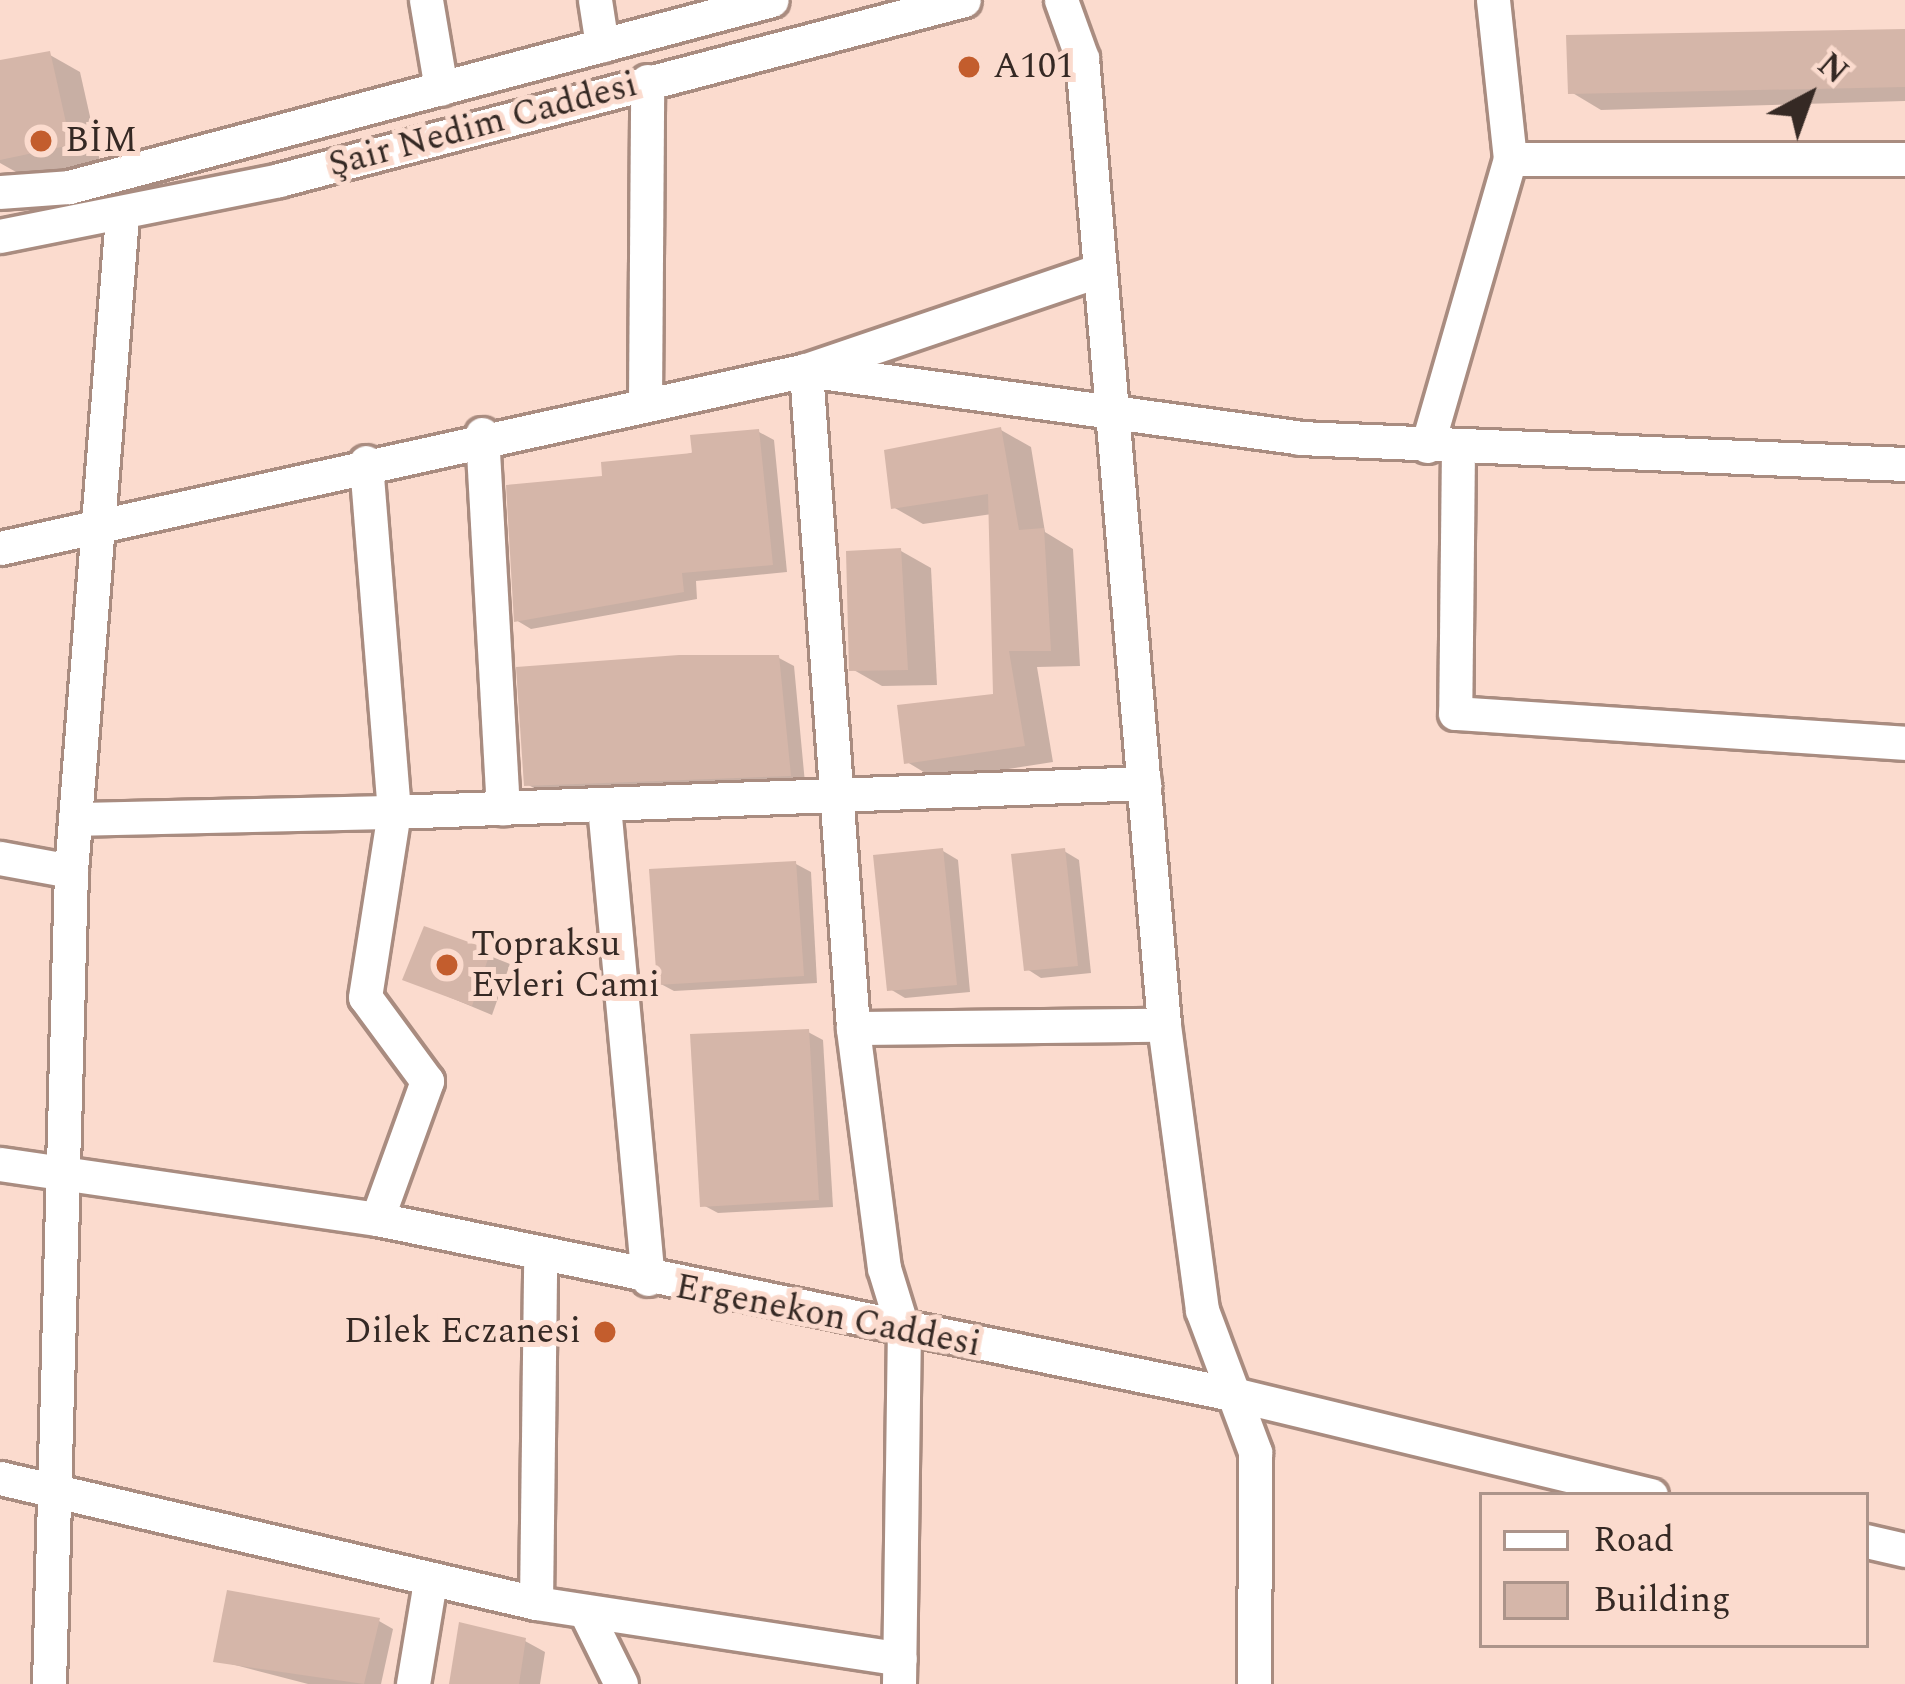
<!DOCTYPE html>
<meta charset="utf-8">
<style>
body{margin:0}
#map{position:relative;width:1905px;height:1684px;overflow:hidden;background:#fbdbce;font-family:Spectral,serif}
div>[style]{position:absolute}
.shadow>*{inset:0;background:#0003}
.building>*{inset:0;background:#d5b6a9}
.roads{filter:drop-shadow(3px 0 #a98c80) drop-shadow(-3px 0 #a98c80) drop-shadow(0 3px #a98c80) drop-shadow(0 -3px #a98c80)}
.minor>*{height:33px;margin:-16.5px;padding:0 16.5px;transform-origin:16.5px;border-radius:16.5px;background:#fff}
.dots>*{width:33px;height:33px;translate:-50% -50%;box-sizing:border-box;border:6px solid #fbdbce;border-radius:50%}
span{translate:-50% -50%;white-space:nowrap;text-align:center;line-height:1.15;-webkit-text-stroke:10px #fbdbce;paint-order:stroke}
.poi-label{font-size:36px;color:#352924}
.left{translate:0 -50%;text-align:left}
.right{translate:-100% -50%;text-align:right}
.street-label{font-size:36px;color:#352924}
.legend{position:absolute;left:1479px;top:1492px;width:390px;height:156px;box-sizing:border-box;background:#fbdbce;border:3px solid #ac948a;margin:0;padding:15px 21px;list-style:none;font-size:36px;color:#352924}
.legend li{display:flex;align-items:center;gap:24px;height:60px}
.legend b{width:60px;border:3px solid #ac948a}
.north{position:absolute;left:1749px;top:36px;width:120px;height:120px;-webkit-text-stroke:9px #fbdbce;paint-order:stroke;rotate:41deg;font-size:33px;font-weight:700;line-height:48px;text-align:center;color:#352924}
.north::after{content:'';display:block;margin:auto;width:42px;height:54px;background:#352924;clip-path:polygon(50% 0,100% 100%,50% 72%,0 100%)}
</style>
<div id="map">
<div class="shadow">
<div style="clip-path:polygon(1905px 30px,1905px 101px,1601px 110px,1571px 92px)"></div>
<div style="clip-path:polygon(50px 55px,80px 72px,100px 161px,25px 177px,0 163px,0 63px)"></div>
<div style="clip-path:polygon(1001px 430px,1031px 447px,1045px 532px,1073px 549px,1080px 666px,1037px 667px,1053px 762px,937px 780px,907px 762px,996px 697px,992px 514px,923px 524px,893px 507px)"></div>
<div style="clip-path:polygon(759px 432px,774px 440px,787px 572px,696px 581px,697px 599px,531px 629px,516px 620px,606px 479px)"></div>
<div style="clip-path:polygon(901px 551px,931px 568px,937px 685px,882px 686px,852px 669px)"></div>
<div style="clip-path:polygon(779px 658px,794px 666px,805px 783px,542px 793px,527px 784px)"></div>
<div style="clip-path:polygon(943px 851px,958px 860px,970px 992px,905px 998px,890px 989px)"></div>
<div style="clip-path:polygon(1064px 851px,1079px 860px,1091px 973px,1041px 978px,1027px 969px)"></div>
<div style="clip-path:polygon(796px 864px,811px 872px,817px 983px,674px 991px,659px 983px)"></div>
<div style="clip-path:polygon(425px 930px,510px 964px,492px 1015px,406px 979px)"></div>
<div style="clip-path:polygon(808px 1032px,823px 1040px,833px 1207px,718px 1213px,703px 1205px)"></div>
<div style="clip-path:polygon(379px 1621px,393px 1629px,381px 1684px,308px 1684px,216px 1660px)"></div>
<div style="clip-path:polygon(525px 1641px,545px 1652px,540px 1684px,452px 1684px)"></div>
</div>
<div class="building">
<div style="clip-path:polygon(1905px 29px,1905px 87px,1568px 94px,1566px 35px)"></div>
<div style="clip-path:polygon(50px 51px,71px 145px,0 160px,0 60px)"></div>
<div style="clip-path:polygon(1001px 427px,1019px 530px,1044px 528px,1051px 651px,1009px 651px,1025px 746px,904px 764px,897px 705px,993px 694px,988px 494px,891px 509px,884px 450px)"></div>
<div style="clip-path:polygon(759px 429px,773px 565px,682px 573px,684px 592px,514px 622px,506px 485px,602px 476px,601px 462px,692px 453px,690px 435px)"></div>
<div style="clip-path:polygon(901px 548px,908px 670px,849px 671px,846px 551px)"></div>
<div style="clip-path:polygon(679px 655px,779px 655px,791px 776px,524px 786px,516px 667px)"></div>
<div style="clip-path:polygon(943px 848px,957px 985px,887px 991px,873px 855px)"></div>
<div style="clip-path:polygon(1065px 848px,1078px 966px,1024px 971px,1011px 854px)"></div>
<div style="clip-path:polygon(796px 861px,804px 976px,657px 985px,649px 869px)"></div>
<div style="clip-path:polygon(424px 926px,491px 950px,472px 1006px,402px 980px)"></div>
<div style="clip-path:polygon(809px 1029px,819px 1200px,700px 1207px,690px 1034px)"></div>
<div style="clip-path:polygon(227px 1590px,380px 1618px,364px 1684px,213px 1662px)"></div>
<div style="clip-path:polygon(459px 1622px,526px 1638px,519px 1684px,449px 1684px)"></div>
</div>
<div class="roads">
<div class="minor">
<div style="left:426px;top:0;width:90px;rotate:80.4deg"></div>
<div style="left:595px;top:0;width:46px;rotate:81.2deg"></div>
<div style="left:1061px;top:0;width:62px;rotate:70.1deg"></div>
<div style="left:1082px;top:58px;width:970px;rotate:85.15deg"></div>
<div style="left:1164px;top:1025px;width:288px;rotate:82.4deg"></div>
<div style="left:1202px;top:1310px;width:152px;rotate:69.5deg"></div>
<div style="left:1255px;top:1452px;width:232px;rotate:90.2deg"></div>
<div style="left:1493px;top:0;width:160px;rotate:83.9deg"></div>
<div style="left:0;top:192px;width:69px;rotate:-4.1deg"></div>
<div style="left:69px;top:187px;width:727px;rotate:-14.9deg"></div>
<div style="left:0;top:236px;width:285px;rotate:-11.3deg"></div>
<div style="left:279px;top:180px;width:708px;rotate:-14.72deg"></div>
<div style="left:645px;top:402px;width:321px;rotate:-89.6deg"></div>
<div style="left:482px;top:434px;width:375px;rotate:86.8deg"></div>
<div style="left:1427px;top:446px;width:299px;rotate:-73.9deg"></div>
<div style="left:1510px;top:159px;width:395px"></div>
<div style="left:1458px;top:447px;width:266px;rotate:90.6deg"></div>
<div style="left:1455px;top:713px;width:451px;rotate:3.8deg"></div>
<div style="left:0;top:548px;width:825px;rotate:-12.45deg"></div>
<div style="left:806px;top:370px;width:499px;rotate:7.8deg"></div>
<div style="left:1300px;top:438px;width:606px;rotate:2.46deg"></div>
<div style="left:604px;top:806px;width:475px;rotate:84.7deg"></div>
<div style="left:75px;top:819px;width:319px;rotate:-1.3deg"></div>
<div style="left:394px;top:812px;width:351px;rotate:-94.6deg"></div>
<div style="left:0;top:858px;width:72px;rotate:10.4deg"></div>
<div style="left:71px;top:871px;width:813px;rotate:91.55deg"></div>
<div style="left:71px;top:871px;width:658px;rotate:-85.55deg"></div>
<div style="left:853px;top:1028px;width:311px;rotate:-0.6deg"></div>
<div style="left:0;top:1164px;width:381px;rotate:8.3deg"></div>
<div style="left:377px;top:1219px;width:878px;rotate:11.57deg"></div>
<div style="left:1237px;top:1395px;width:426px;rotate:13.6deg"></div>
<div style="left:377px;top:1219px;width:147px;rotate:-70.1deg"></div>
<div style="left:427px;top:1081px;width:104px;rotate:-126.4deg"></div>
<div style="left:365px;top:997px;width:187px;rotate:-81.1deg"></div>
<div style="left:394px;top:812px;width:751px;rotate:-2.21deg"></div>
<div style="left:0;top:1478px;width:550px;rotate:13.13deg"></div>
<div style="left:536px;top:1603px;width:368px;rotate:8.7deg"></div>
<div style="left:1866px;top:1541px;width:40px;rotate:13deg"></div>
<div style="left:536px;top:1603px;width:348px;rotate:-89.3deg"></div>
<div style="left:585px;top:1611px;width:81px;rotate:63.7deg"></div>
<div style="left:413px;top:1684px;width:104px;rotate:-80.6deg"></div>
<div style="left:899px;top:1684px;width:351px;rotate:-89.2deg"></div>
<div style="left:904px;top:1333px;width:68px;rotate:-107.1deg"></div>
<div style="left:884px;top:1268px;width:242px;rotate:-97.4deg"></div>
<div style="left:853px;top:1028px;width:660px;rotate:-94.09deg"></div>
<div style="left:806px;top:370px;width:310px;rotate:-18.8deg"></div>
</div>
</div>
<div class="dots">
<div style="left:969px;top:67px;background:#c35d2d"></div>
<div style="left:41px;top:141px;background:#c35d2d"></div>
<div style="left:447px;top:965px;background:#c35d2d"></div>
<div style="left:605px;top:1332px;background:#c35d2d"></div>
</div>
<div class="poi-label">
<span class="left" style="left:993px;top:67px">A101</span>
<span class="left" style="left:65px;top:141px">BİM</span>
<span class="left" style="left:471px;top:965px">Topraksu<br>Evleri Cami</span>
<span class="right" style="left:581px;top:1332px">Dilek Eczanesi</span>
</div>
<div class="street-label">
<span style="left:483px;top:125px;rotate:-15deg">Şair Nedim Caddesi</span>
<span style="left:828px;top:1316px;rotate:11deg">Ergenekon Caddesi</span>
</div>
<ul class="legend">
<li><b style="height:15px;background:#fff"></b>Road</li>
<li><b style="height:33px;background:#d5b6a9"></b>Building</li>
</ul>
<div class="north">N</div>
</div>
